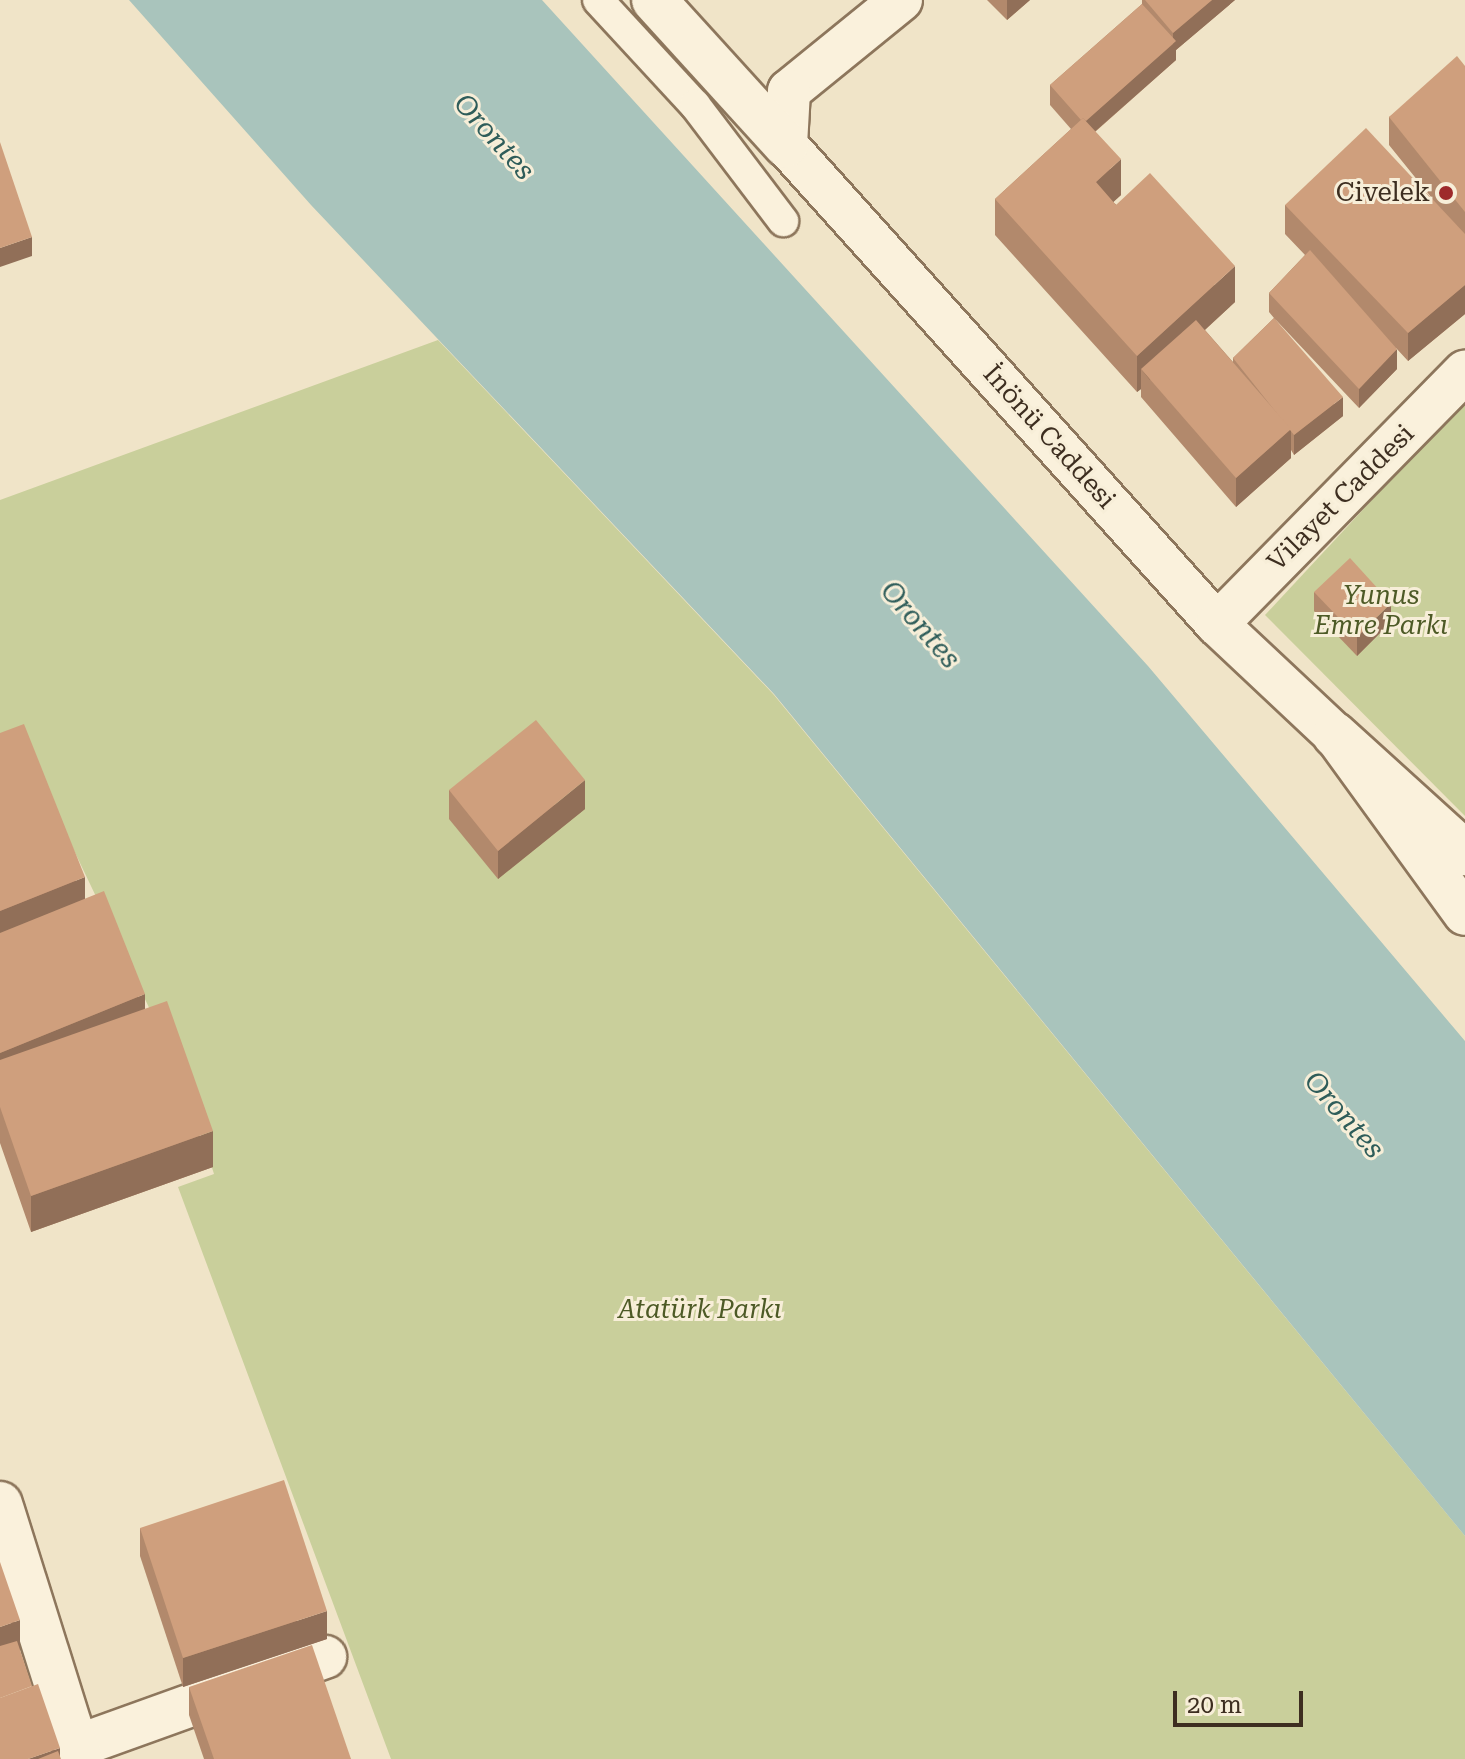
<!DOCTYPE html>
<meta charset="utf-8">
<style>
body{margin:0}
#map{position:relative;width:1465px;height:1759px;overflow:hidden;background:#f0e4c8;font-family:"Roboto Serif",serif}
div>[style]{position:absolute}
.green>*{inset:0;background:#c9cf9b}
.water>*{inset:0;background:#a9c4bc}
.roads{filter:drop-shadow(2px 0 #8d765c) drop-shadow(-2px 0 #8d765c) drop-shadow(0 2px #8d765c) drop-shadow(0 -2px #8d765c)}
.pedestrian>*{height:30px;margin:-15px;padding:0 15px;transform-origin:15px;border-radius:15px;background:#faf1dc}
.minor>*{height:42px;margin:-21px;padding:0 21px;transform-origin:21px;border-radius:21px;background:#faf1dc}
.tertiary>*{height:44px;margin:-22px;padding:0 22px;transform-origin:22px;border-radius:22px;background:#faf1dc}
.secondary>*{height:44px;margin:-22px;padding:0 22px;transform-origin:22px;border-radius:22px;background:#faf1dc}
.wall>*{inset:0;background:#b2896c}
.shaded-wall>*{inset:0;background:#916f58}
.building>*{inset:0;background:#cf9f7d}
.dots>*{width:22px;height:22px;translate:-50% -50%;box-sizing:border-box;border:4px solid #f7eed8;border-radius:50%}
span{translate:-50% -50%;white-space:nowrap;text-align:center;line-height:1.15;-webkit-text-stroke:6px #f7eed8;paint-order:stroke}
.poi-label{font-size:26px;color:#3d2e20}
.right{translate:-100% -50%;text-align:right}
.street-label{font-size:26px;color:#3d2e20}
.park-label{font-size:26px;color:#4d5a26;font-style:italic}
.water-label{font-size:28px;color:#2f5d5a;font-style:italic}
.scale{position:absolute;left:1173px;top:1691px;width:130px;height:36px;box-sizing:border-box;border:4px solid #3d2e20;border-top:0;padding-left:10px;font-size:24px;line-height:28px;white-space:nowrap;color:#3d2e20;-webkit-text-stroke:6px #f7eed8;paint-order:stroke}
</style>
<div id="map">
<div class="green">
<div style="clip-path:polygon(438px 340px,774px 695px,1465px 1536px,1465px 1759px,391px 1759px,178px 1187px,214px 1174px,169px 1032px,154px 1018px,27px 752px,0 764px,0 500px)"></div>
<div style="clip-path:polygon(1465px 400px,1465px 816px,1265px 615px)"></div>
</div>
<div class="water">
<div style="clip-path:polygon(129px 0,542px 0,1148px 666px,1465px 1041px,1465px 1536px,774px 694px,311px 205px)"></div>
</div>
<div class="roads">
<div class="pedestrian">
<div style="left:598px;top:0;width:143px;rotate:47.3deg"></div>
<div style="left:695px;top:105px;width:146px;rotate:52.8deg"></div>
</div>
<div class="minor">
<div style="left:901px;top:0;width:144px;rotate:140.9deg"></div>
<div style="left:789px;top:91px;width:54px;rotate:93.2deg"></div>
<div style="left:786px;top:145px;width:644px;rotate:48.02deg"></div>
<div style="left:1217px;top:624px;width:162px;rotate:43.2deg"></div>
<div style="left:1335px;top:735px;width:221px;rotate:54deg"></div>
<div style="left:1217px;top:624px;width:354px;rotate:-45.5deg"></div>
<div style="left:75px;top:1747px;width:266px;rotate:-19.8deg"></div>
</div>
<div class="tertiary">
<div style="left:654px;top:0;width:196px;rotate:47.7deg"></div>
<div style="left:1335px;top:735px;width:176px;rotate:42.2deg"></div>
</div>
<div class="secondary">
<div style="left:0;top:1504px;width:267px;rotate:72.6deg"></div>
</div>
</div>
<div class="wall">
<div style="clip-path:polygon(987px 0,1030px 0,1007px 20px)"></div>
<div style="clip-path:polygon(1142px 0,1235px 0,1176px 50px,1176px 60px,1095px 132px,1121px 195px,1113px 202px,1235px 302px,1205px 330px,1233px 362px,1233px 358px,1274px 318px,1269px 312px,1269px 293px,1305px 255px,1285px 234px,1285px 205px,1431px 197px,1389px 145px,1389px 117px,1465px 66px,1465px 314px,1408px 361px,1396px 348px,1397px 369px,1359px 408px,1275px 319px,1343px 416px,1294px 455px,1291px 450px,1291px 458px,1236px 507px,1141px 397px,1141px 389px,1137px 392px,995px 235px,995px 199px,1071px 129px,1050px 105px,1050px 85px,1142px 4px)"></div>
<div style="clip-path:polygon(1314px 592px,1391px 622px,1357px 656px,1314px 611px)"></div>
<div style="clip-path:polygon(0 733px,85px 899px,145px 1009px,213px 1167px,31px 1232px,0 1143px)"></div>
<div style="clip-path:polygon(449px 790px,585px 809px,498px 879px,449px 819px)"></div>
<div style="clip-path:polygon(140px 1528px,327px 1639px,183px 1687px,140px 1556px)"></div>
<div style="clip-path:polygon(189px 1687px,351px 1759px,204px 1759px,189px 1715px)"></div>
</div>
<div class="shaded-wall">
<div style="clip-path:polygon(1007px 0,1030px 0,1007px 20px)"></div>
<div style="clip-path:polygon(1212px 0,1235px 0,1176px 50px,1176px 60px,1083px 142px,1083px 123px,1173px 44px,1173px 33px)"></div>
<div style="clip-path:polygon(1121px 159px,1121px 195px,1096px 218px,1096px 182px)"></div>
<div style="clip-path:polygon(32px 237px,32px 256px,0 267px,0 248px)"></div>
<div style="clip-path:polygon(1235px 266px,1235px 302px,1150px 380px,1141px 369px,1141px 389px,1137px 392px,1137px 356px)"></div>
<div style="clip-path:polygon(1465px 285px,1465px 314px,1408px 361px,1408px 333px)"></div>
<div style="clip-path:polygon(1397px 349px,1397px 369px,1359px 408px,1359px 389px)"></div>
<div style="clip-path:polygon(1343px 397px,1343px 416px,1294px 455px,1294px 435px)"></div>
<div style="clip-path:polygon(1291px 429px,1291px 458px,1236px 507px,1236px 478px)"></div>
<div style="clip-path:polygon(1391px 603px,1391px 622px,1357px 656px,1357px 637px)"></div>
<div style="clip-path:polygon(585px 780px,585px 809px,498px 879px,498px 851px)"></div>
<div style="clip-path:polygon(85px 877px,85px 913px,0 947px,0 911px)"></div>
<div style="clip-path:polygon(145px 994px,145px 1023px,0 1081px,0 1053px)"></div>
<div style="clip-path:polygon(213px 1131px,213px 1167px,31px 1232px,31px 1196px)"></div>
<div style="clip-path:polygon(327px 1611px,327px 1639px,183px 1687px,183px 1658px)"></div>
<div style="clip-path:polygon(20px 1620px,20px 1656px,0 1663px,0 1627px)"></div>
<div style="clip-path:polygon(60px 1748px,60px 1759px,28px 1759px)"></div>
</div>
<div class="building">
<div style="clip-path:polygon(1145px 0,1212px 0,1173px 33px)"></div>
<div style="clip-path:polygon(1142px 4px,1176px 41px,1086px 121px,1083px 118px,1081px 120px,1050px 85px)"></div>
<div style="clip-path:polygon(1457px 56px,1465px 66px,1465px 212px,1389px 117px)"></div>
<div style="clip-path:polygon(1083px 118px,1121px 159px,1096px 182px,1116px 205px,1150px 173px,1235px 266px,1137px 356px,995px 199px)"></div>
<div style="clip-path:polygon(1366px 128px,1465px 234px,1465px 285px,1408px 333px,1285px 205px)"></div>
<div style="clip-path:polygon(0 142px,32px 237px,0 248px)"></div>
<div style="clip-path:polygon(1310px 250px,1397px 349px,1359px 389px,1269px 293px)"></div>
<div style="clip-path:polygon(1274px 318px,1343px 397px,1294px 435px,1233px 358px)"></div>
<div style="clip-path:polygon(1196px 320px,1291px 429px,1236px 478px,1141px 369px)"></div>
<div style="clip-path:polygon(1350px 558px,1391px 603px,1357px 637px,1314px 592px)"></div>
<div style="clip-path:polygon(536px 720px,585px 780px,498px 851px,449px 790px)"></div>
<div style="clip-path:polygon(24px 724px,85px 877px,0 911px,0 733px)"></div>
<div style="clip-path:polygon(104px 891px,145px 994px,0 1053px,0 933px)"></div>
<div style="clip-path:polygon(167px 1001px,213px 1131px,31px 1196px,0 1107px,0 1060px)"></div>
<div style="clip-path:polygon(284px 1480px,327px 1611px,183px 1658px,140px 1528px)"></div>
<div style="clip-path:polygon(0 1562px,20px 1620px,0 1627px)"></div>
<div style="clip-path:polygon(17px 1641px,32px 1686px,0 1698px,0 1646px)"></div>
<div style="clip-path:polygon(312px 1645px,351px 1759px,214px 1759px,189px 1687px)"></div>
<div style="clip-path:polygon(38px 1684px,60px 1748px,28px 1759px,0 1759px,0 1698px)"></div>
<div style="clip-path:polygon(58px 1751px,61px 1759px,38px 1759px)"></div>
</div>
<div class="dots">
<div style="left:1446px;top:193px;background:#9e2a2b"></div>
</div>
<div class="poi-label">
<span class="right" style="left:1430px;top:193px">Civelek</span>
</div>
<div class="street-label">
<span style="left:1049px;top:437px;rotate:48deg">İnönü Caddesi</span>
<span style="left:1341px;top:498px;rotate:-45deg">Vilayet Caddesi</span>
</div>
<div class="park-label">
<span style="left:1381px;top:611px">Yunus<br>Emre Parkı</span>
<span style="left:700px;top:1310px">Atatürk Parkı</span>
</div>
<div class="water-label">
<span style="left:494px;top:137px;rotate:48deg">Orontes</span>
<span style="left:920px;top:625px;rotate:49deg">Orontes</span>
<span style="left:1344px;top:1115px;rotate:49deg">Orontes</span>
</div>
<div class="scale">20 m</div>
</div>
